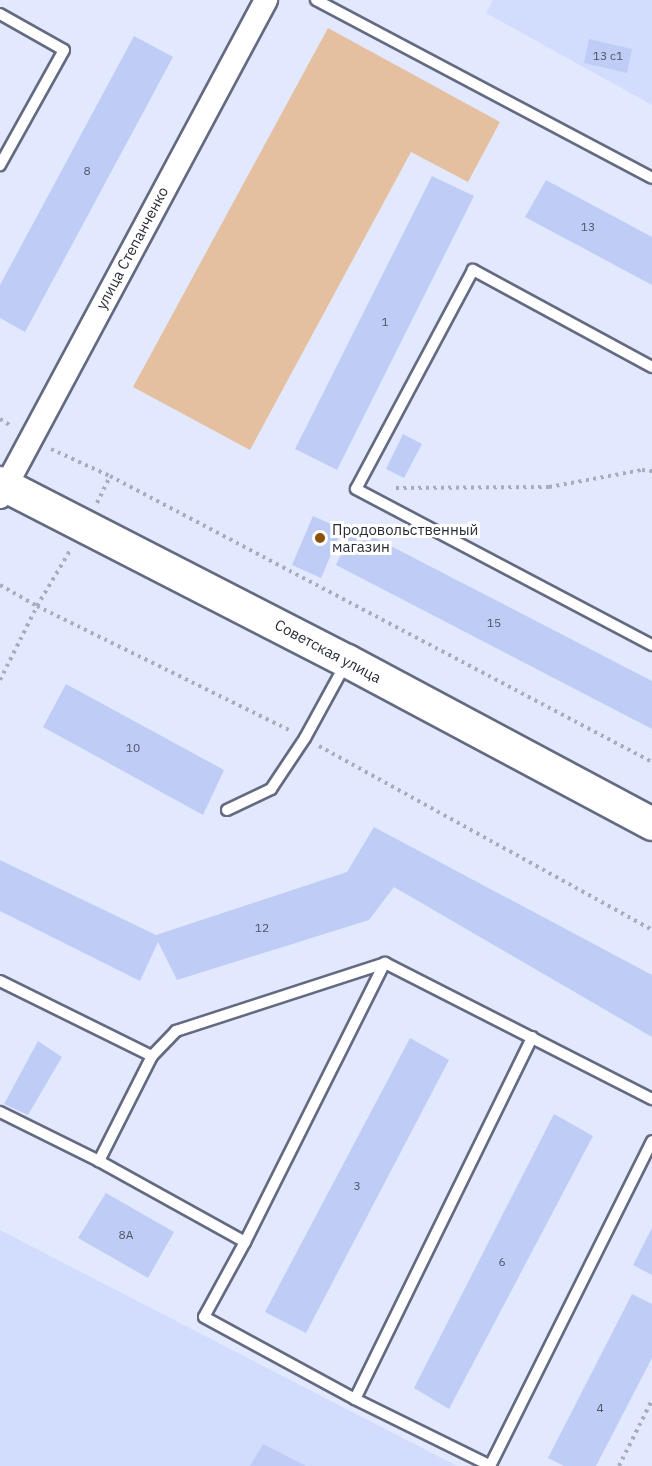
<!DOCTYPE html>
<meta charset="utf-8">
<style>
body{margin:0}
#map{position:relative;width:652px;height:1466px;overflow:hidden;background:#e2e9fe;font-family:"IBM Plex Sans",sans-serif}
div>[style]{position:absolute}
.built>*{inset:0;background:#d2ddfe}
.green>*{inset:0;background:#e4c0a0}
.building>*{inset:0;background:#bfccf6}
.path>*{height:4px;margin-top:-2px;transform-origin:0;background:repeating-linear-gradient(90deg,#a7adbe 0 3px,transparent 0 7.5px)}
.roads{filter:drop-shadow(2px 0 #636a81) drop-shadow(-2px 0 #636a81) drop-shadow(0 2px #636a81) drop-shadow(0 -2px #636a81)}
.lane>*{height:10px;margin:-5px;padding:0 5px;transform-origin:5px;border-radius:5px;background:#fff}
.street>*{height:22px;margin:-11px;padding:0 11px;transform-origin:11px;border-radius:11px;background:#fff}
.secondary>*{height:32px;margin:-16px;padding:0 16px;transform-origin:16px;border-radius:16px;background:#fff}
.dots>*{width:16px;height:16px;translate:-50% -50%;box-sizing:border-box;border:3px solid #fff;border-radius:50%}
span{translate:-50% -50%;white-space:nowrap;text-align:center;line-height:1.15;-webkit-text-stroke:6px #fff;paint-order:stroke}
.number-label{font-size:12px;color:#4f5567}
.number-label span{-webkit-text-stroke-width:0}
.street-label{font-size:15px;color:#2a2d37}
.poi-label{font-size:15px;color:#2a2d37}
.left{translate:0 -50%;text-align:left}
</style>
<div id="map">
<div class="built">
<div style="clip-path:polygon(493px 0,652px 0,652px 105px,486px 13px)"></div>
<div style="clip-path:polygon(0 1230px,457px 1466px,0 1466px)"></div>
</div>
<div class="green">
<div style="clip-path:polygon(328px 28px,500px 122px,468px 182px,411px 152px,250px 450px,133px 387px)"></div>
</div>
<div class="building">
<div style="clip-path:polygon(134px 36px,173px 57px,25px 332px,0 318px,0 285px)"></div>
<div style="clip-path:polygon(589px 39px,632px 49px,627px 73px,584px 63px)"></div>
<div style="clip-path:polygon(432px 176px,474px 196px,337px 470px,295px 449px)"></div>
<div style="clip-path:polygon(546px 180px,652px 237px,652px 285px,525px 217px)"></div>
<div style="clip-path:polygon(403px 434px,422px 444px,404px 478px,386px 469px)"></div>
<div style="clip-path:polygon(313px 516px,342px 529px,321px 578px,292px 565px)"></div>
<div style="clip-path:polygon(354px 527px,652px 681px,652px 729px,336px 565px)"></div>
<div style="clip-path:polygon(66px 684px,224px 770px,203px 815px,43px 727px)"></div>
<div style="clip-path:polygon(374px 827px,652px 975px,652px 1037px,394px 887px,369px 920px,177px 980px,158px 942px,140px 981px,0 911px,0 860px,156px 935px,347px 872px)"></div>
<div style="clip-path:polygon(410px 1038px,449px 1060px,306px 1333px,265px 1312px)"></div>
<div style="clip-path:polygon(38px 1041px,62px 1057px,28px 1115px,4px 1104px)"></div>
<div style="clip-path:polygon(554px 1114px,593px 1136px,449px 1409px,414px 1388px)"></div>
<div style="clip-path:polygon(106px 1193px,174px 1232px,148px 1278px,78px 1238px)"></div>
<div style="clip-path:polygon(652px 1228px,652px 1275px,633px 1265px)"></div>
<div style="clip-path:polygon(632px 1294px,652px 1304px,652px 1358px,596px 1466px,564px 1466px,548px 1458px)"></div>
<div style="clip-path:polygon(263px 1444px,306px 1466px,250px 1466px)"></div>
</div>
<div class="path">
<div style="left:0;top:419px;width:13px;rotate:32deg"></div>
<div style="left:51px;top:449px;width:65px;rotate:24.6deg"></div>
<div style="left:110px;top:476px;width:613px;rotate:27.82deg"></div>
<div style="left:396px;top:488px;width:153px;rotate:-0.4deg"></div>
<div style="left:549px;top:487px;width:95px;rotate:-10.4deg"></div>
<div style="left:642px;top:470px;width:10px;rotate:6deg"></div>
<div style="left:97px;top:503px;width:30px;rotate:-64deg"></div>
<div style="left:0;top:585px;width:43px;rotate:29.6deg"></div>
<div style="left:37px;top:606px;width:281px;rotate:26.2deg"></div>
<div style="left:0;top:680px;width:83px;rotate:-63.4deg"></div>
<div style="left:37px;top:606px;width:66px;rotate:-59.2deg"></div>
<div style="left:319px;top:746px;width:380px;rotate:28.9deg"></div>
<div style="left:619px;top:1466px;width:74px;rotate:-63.4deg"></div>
</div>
<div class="roads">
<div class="lane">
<div style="left:316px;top:0;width:380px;rotate:27.9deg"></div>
<div style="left:0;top:14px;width:73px;rotate:29.4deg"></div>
<div style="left:64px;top:50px;width:132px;rotate:119.1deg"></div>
<div style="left:652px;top:367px;width:204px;rotate:-151.5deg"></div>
<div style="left:473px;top:270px;width:248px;rotate:118.1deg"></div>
<div style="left:356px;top:489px;width:335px;rotate:27.8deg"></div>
<div style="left:227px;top:810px;width:49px;rotate:-25.5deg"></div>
<div style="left:271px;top:789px;width:61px;rotate:-56.3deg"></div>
<div style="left:305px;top:738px;width:85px;rotate:-61.3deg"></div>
<div style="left:0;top:981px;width:169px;rotate:26.3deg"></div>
<div style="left:152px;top:1056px;width:118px;rotate:116.8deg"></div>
<div style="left:99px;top:1161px;width:167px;rotate:29deg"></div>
<div style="left:245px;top:1242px;width:312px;rotate:-63.4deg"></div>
<div style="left:385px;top:963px;width:300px;rotate:27deg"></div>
<div style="left:152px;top:1056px;width:35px;rotate:-46deg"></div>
<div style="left:176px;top:1031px;width:220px;rotate:-18deg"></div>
<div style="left:0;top:1112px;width:110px;rotate:26.3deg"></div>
<div style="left:245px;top:1242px;width:85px;rotate:118.7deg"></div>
<div style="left:204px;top:1317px;width:172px;rotate:28.5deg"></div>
<div style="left:489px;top:1465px;width:149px;rotate:-153.8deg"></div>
<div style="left:355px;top:1399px;width:403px;rotate:-63.9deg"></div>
<div style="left:490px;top:1466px;width:363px;rotate:-63.5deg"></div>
</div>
<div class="street">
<div style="left:0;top:497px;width:564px;rotate:-61.84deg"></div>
</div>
<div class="secondary">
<div style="left:0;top:483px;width:390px;rotate:27.2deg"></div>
<div style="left:347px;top:661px;width:346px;rotate:28.1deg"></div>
</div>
</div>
<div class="dots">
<div style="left:320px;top:538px;background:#8a5108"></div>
</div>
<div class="number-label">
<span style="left:608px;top:56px">13 с1</span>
<span style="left:87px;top:171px">8</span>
<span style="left:588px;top:227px">13</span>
<span style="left:385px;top:322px">1</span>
<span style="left:494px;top:623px">15</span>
<span style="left:133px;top:748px">10</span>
<span style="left:262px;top:928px">12</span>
<span style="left:357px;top:1186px">3</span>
<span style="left:126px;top:1235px">8А</span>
<span style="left:502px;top:1262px">6</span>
<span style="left:600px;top:1408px">4</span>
</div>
<div class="street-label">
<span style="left:132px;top:248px;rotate:-62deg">улица Степанченко</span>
<span style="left:328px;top:651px;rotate:28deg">Советская улица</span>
</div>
<div class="poi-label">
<span class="left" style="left:332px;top:538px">Продовольственный<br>магазин</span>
</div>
</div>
